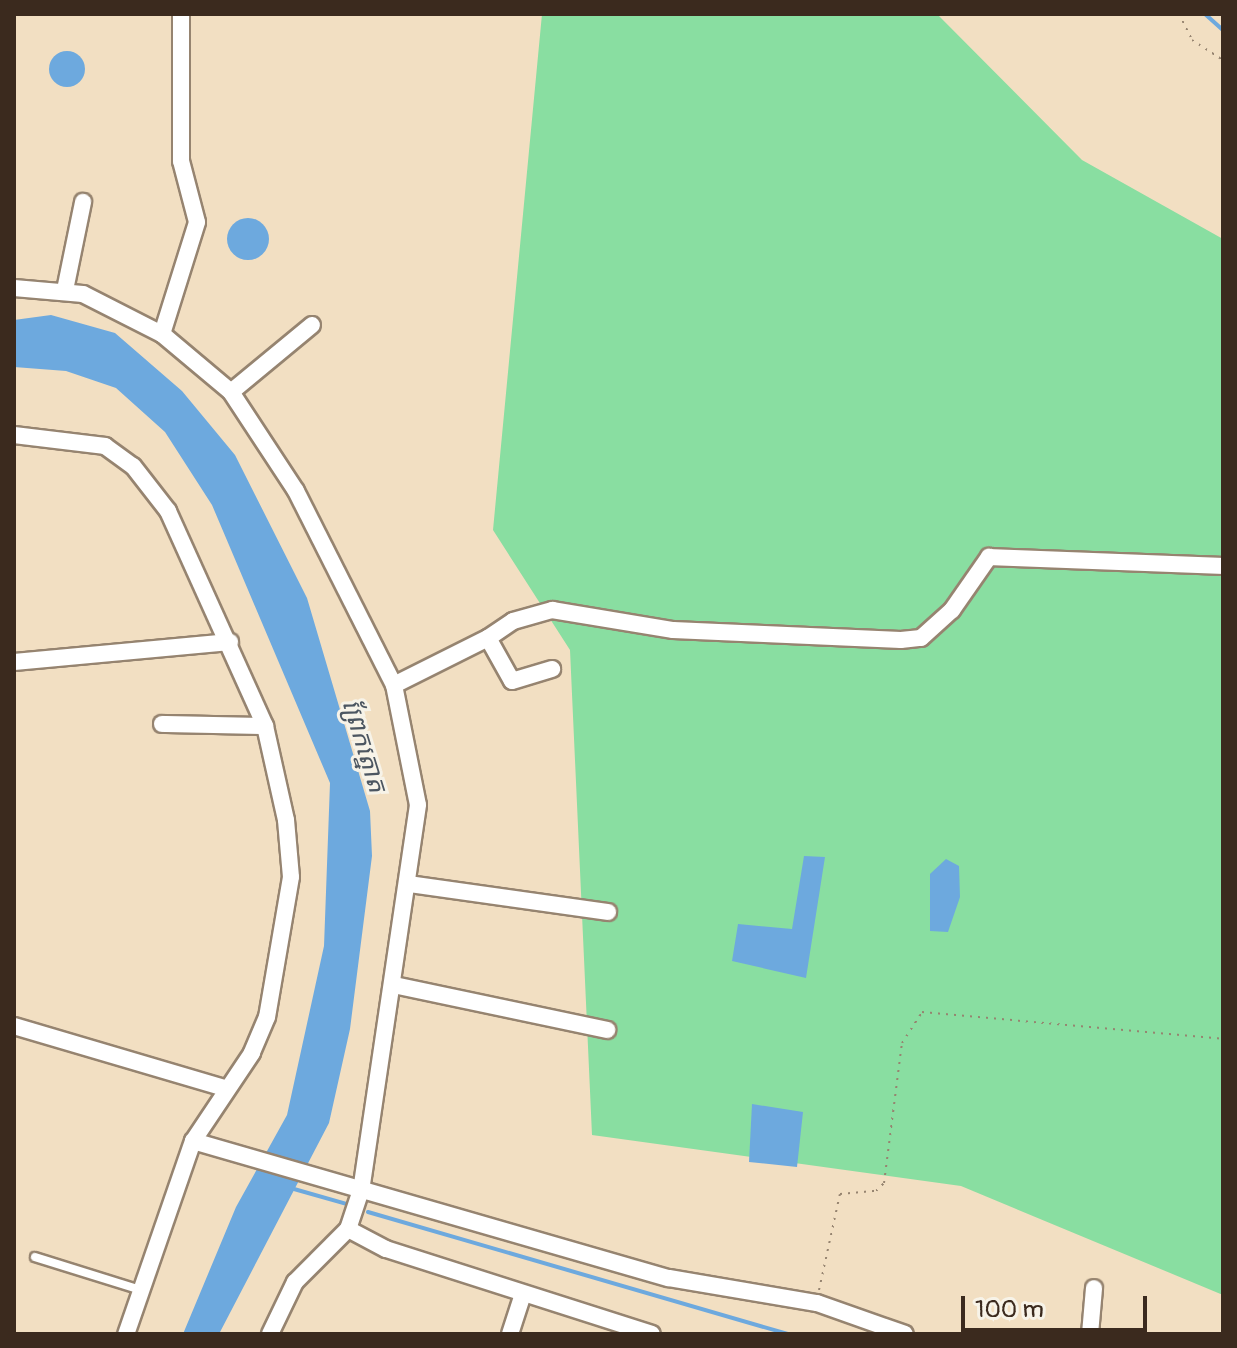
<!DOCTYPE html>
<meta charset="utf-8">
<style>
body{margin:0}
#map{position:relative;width:1237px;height:1348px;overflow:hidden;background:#f2dfc2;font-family:Pangolin,"Noto Sans Khmer",sans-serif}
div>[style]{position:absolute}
.green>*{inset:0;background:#89dea1}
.water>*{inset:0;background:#6da9de}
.round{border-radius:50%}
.stream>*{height:4px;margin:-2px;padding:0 2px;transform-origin:2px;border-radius:2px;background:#6da9de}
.path>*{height:2px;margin-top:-1px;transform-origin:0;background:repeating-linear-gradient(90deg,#968470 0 2px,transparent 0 8px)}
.roads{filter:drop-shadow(2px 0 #968470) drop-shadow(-2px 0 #968470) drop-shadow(0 2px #968470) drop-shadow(0 -2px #968470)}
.lane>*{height:8px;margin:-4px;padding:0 4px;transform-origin:4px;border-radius:4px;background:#fff}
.street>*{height:16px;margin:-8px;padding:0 8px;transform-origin:8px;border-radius:8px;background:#fff}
span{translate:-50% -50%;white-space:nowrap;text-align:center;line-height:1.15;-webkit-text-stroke:6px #f7f3e8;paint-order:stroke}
.water-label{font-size:26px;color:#4c5661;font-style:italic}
.frame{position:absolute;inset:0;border:16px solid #3b2a1e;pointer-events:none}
.scale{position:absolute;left:961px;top:1296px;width:186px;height:36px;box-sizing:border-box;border:4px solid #3b2a1e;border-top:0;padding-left:10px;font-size:24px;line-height:28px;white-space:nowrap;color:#3b2a1e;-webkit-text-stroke:6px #f7f3e8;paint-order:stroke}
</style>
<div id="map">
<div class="green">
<div style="clip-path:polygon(542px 14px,937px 14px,1082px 160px,1223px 239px,1223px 1295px,961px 1186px,592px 1135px,570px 650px,493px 530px)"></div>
</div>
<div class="water">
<div class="round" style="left:49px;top:51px;width:36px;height:36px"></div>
<div class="round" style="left:227px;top:218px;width:42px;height:42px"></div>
<div style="clip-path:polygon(51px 315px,115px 333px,182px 391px,235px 455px,307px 598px,370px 811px,372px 856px,350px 1029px,329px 1123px,219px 1334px,183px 1334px,236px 1207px,287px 1115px,324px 946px,330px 783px,212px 505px,165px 432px,116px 388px,66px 371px,14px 367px,14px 320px)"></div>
<div style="clip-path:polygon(804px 856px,825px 857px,806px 978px,732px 961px,738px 924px,792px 929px)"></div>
<div style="clip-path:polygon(946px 859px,959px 866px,960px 897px,948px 932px,930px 931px,930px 874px)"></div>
<div style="clip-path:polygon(752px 1104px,803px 1112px,797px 1167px,749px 1162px)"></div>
</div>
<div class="stream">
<div style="left:1205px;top:14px;width:24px;rotate:42deg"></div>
<div style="left:294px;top:1189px;width:58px;rotate:15.9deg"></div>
<div style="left:368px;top:1212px;width:437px;rotate:16.2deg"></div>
</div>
<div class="path">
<div style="left:1179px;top:14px;width:29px;rotate:63deg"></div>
<div style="left:1192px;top:40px;width:37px;rotate:33deg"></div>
<div style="left:819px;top:1290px;width:98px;rotate:-77.7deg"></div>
<div style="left:840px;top:1194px;width:36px;rotate:-5deg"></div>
<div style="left:876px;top:1191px;width:11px;rotate:-45deg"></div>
<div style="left:884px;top:1183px;width:141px;rotate:-82.7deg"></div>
<div style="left:902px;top:1043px;width:37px;rotate:-57deg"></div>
<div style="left:922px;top:1012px;width:302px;rotate:5.1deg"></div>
</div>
<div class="roads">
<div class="lane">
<div style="left:35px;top:1257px;width:111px;rotate:17.3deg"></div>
</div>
<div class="street">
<div style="left:14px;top:288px;width:69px;rotate:5deg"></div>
<div style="left:83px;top:294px;width:89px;rotate:26.9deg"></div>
<div style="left:162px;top:334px;width:90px;rotate:40deg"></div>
<div style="left:231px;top:392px;width:118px;rotate:56.7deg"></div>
<div style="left:296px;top:491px;width:217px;rotate:63.2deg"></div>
<div style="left:394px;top:685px;width:122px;rotate:78.7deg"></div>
<div style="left:418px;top:805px;width:389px;rotate:98.4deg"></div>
<div style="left:361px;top:1190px;width:41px;rotate:108.4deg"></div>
<div style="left:348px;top:1229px;width:75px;rotate:135deg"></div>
<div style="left:295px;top:1282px;width:58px;rotate:115.7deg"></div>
<div style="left:65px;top:290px;width:90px;rotate:-78.4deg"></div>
<div style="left:162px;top:334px;width:117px;rotate:-72.6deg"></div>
<div style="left:197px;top:222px;width:63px;rotate:-104.7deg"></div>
<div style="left:181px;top:161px;width:147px;rotate:-90deg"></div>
<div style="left:231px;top:392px;width:105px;rotate:-39.6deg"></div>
<div style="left:14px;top:435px;width:92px;rotate:6.9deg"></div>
<div style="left:105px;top:446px;width:34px;rotate:36deg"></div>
<div style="left:133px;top:466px;width:57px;rotate:52.1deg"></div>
<div style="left:168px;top:511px;width:236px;rotate:65.7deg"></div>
<div style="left:265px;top:726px;width:96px;rotate:77.4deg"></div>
<div style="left:286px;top:820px;width:57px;rotate:85deg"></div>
<div style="left:291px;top:877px;width:142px;rotate:99.7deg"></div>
<div style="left:267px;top:1017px;width:39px;rotate:113deg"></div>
<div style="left:252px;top:1053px;width:106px;rotate:123.8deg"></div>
<div style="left:193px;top:1141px;width:204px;rotate:109.1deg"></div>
<div style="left:488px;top:638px;width:30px;rotate:-34deg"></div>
<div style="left:513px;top:621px;width:41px;rotate:-15.8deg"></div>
<div style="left:552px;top:610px;width:123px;rotate:9.4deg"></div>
<div style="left:673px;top:630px;width:228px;rotate:2.5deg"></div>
<div style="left:901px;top:640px;width:20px;rotate:-6deg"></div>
<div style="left:921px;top:638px;width:42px;rotate:-42.1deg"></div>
<div style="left:952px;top:610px;width:65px;rotate:-55.1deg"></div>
<div style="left:989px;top:557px;width:234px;rotate:2.2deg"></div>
<div style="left:14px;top:662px;width:217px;rotate:-5.3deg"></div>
<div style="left:394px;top:685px;width:105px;rotate:-26.6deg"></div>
<div style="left:488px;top:638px;width:49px;rotate:60.8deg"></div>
<div style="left:512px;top:681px;width:42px;rotate:-16.7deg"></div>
<div style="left:162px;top:724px;width:103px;rotate:1.1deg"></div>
<div style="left:409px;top:884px;width:201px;rotate:8deg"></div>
<div style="left:394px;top:985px;width:218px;rotate:11.9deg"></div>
<div style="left:14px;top:1026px;width:219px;rotate:16.4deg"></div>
<div style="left:193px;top:1141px;width:495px;rotate:16.1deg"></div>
<div style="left:669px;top:1278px;width:150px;rotate:9.6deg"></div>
<div style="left:817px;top:1303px;width:93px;rotate:19.4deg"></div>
<div style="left:348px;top:1229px;width:43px;rotate:27.8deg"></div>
<div style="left:386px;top:1249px;width:279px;rotate:17.7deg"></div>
<div style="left:510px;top:1334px;width:42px;rotate:-72deg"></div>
<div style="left:1090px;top:1334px;width:46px;rotate:-85deg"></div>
</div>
</div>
<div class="water-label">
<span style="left:363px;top:746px;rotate:73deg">ព្រែកត្នោត</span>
</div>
<div class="frame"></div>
<div class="scale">100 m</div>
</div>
